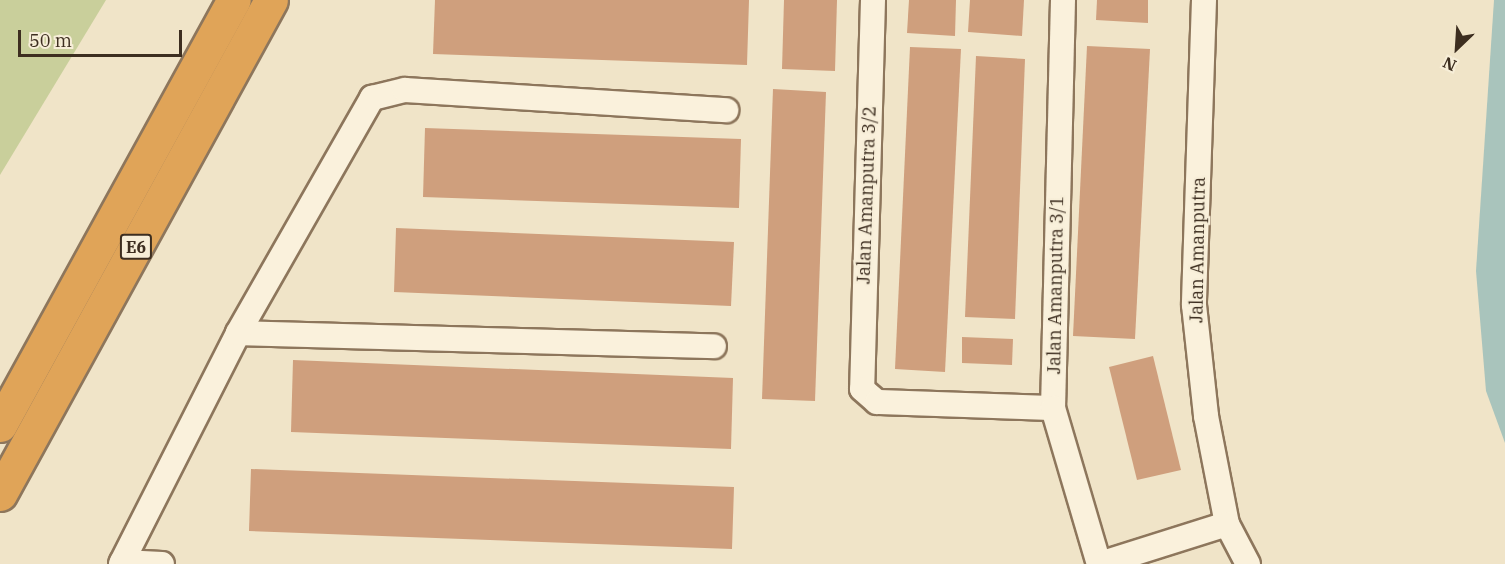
<!DOCTYPE html>
<style>
body{margin:0}
#map{position:relative;width:1505px;height:564px;overflow:hidden;background:#f0e4c8;font-family:"IBM Plex Serif",serif}
div>[style]{position:absolute}
.green>*{inset:0;background:#c9cf9b}
.water>*{inset:0;background:#a9c4bc}
.building>*{inset:0;background:#cf9f7d}
.roads{filter:drop-shadow(2px 0 #8d765c) drop-shadow(-2px 0 #8d765c) drop-shadow(0 2px #8d765c) drop-shadow(0 -2px #8d765c)}
.minor>*{height:24px;margin:-12px;padding:0 12px;transform-origin:12px;border-radius:12px;background:#faf1dc}
.highway>*{height:33px;margin:-16.5px;padding:0 16.5px;transform-origin:16.5px;border-radius:16.5px;background:#e0a458}
span{translate:-50% -50%;white-space:nowrap;text-align:center;line-height:1.15;-webkit-text-stroke:4.5px #f7eed8;paint-order:stroke}
.shield-label span{padding:2px 4px;background:#f7eed8;border:2px solid;border-radius:4px;-webkit-text-stroke-width:0}
.shield-label{font-size:16px;color:#3d2e20;font-weight:700}
.street-label{font-size:18px;color:#3d2e20}
.north{position:absolute;left:1427px;top:18px;width:60px;height:60px;-webkit-text-stroke:4px #f7eed8;paint-order:stroke;rotate:205deg;font-size:16px;font-weight:700;line-height:24px;text-align:center;color:#3d2e20}
.north::after{content:'';display:block;margin:auto;width:21px;height:27px;background:#3d2e20;clip-path:polygon(50% 0,100% 100%,50% 72%,0 100%)}
.scale{position:absolute;left:18px;top:30px;width:164px;height:27px;box-sizing:border-box;border:3px solid #3d2e20;border-top:0;padding-left:8px;font-size:18px;line-height:21px;white-space:nowrap;color:#3d2e20;-webkit-text-stroke:4px #f7eed8;paint-order:stroke}
</style>
<div id="map">
<div class="green">
<div style="clip-path:polygon(0 0,106px 0,0 175px)"></div>
</div>
<div class="water">
<div style="clip-path:polygon(1494px 0,1505px 0,1505px 443px,1486px 391px,1476px 271px)"></div>
</div>
<div class="building">
<div style="clip-path:polygon(435px 0,749px 0,747px 65px,433px 54px)"></div>
<div style="clip-path:polygon(784px 0,837px 0,835px 71px,782px 69px)"></div>
<div style="clip-path:polygon(909px 0,956px 0,955px 36px,907px 33px)"></div>
<div style="clip-path:polygon(970px 0,1024px 0,1022px 36px,968px 32px)"></div>
<div style="clip-path:polygon(1097px 0,1148px 0,1148px 23px,1096px 20px)"></div>
<div style="clip-path:polygon(1087px 46px,1150px 49px,1135px 339px,1073px 336px)"></div>
<div style="clip-path:polygon(910px 47px,961px 49px,945px 372px,895px 369px)"></div>
<div style="clip-path:polygon(976px 56px,1025px 59px,1015px 319px,965px 317px)"></div>
<div style="clip-path:polygon(773px 89px,826px 92px,815px 401px,762px 399px)"></div>
<div style="clip-path:polygon(425px 128px,741px 139px,739px 208px,423px 197px)"></div>
<div style="clip-path:polygon(396px 228px,734px 242px,731px 306px,394px 292px)"></div>
<div style="clip-path:polygon(962px 337px,1013px 339px,1012px 365px,962px 363px)"></div>
<div style="clip-path:polygon(1153px 356px,1181px 470px,1137px 480px,1109px 367px)"></div>
<div style="clip-path:polygon(293px 360px,733px 378px,731px 449px,291px 432px)"></div>
<div style="clip-path:polygon(251px 469px,734px 487px,732px 549px,249px 531px)"></div>
</div>
<div class="roads">
<div class="minor">
<div style="left:873px;top:0;width:389px;rotate:91.6deg"></div>
<div style="left:862px;top:389px;width:20px;rotate:41deg"></div>
<div style="left:877px;top:402px;width:176px;rotate:2deg"></div>
<div style="left:1063px;top:0;width:408px;rotate:91.4deg"></div>
<div style="left:1053px;top:408px;width:163px;rotate:73.6deg"></div>
<div style="left:1204px;top:0;width:305px;rotate:91.9deg"></div>
<div style="left:1194px;top:305px;width:112px;rotate:83.8deg"></div>
<div style="left:1206px;top:416px;width:110px;rotate:79deg"></div>
<div style="left:1227px;top:524px;width:45px;rotate:62.3deg"></div>
<div style="left:238px;top:333px;width:476px;rotate:1.6deg"></div>
<div style="left:122px;top:562px;width:40px;rotate:2.9deg"></div>
<div style="left:121px;top:564px;width:259px;rotate:-63.1deg"></div>
<div style="left:238px;top:333px;width:271px;rotate:-60.3deg"></div>
<div style="left:372px;top:98px;width:34px;rotate:-14deg"></div>
<div style="left:405px;top:90px;width:322px;rotate:3.6deg"></div>
<div style="left:1100px;top:564px;width:133px;rotate:-17.5deg"></div>
</div>
<div class="highway">
<div style="left:0;top:425px;width:485px;rotate:-61.2deg"></div>
<div style="left:0;top:494px;width:563px;rotate:-61.25deg"></div>
</div>
</div>
<div class="shield-label">
<span style="left:136px;top:247px">E6</span>
</div>
<div class="street-label">
<span style="left:867px;top:195px;rotate:-88deg">Jalan Amanputra 3/2</span>
<span style="left:1198px;top:250px;rotate:-89deg">Jalan Amanputra</span>
<span style="left:1056px;top:285px;rotate:-89deg">Jalan Amanputra 3/1</span>
</div>
<div class="north">N</div>
<div class="scale">50 m</div>
</div>
